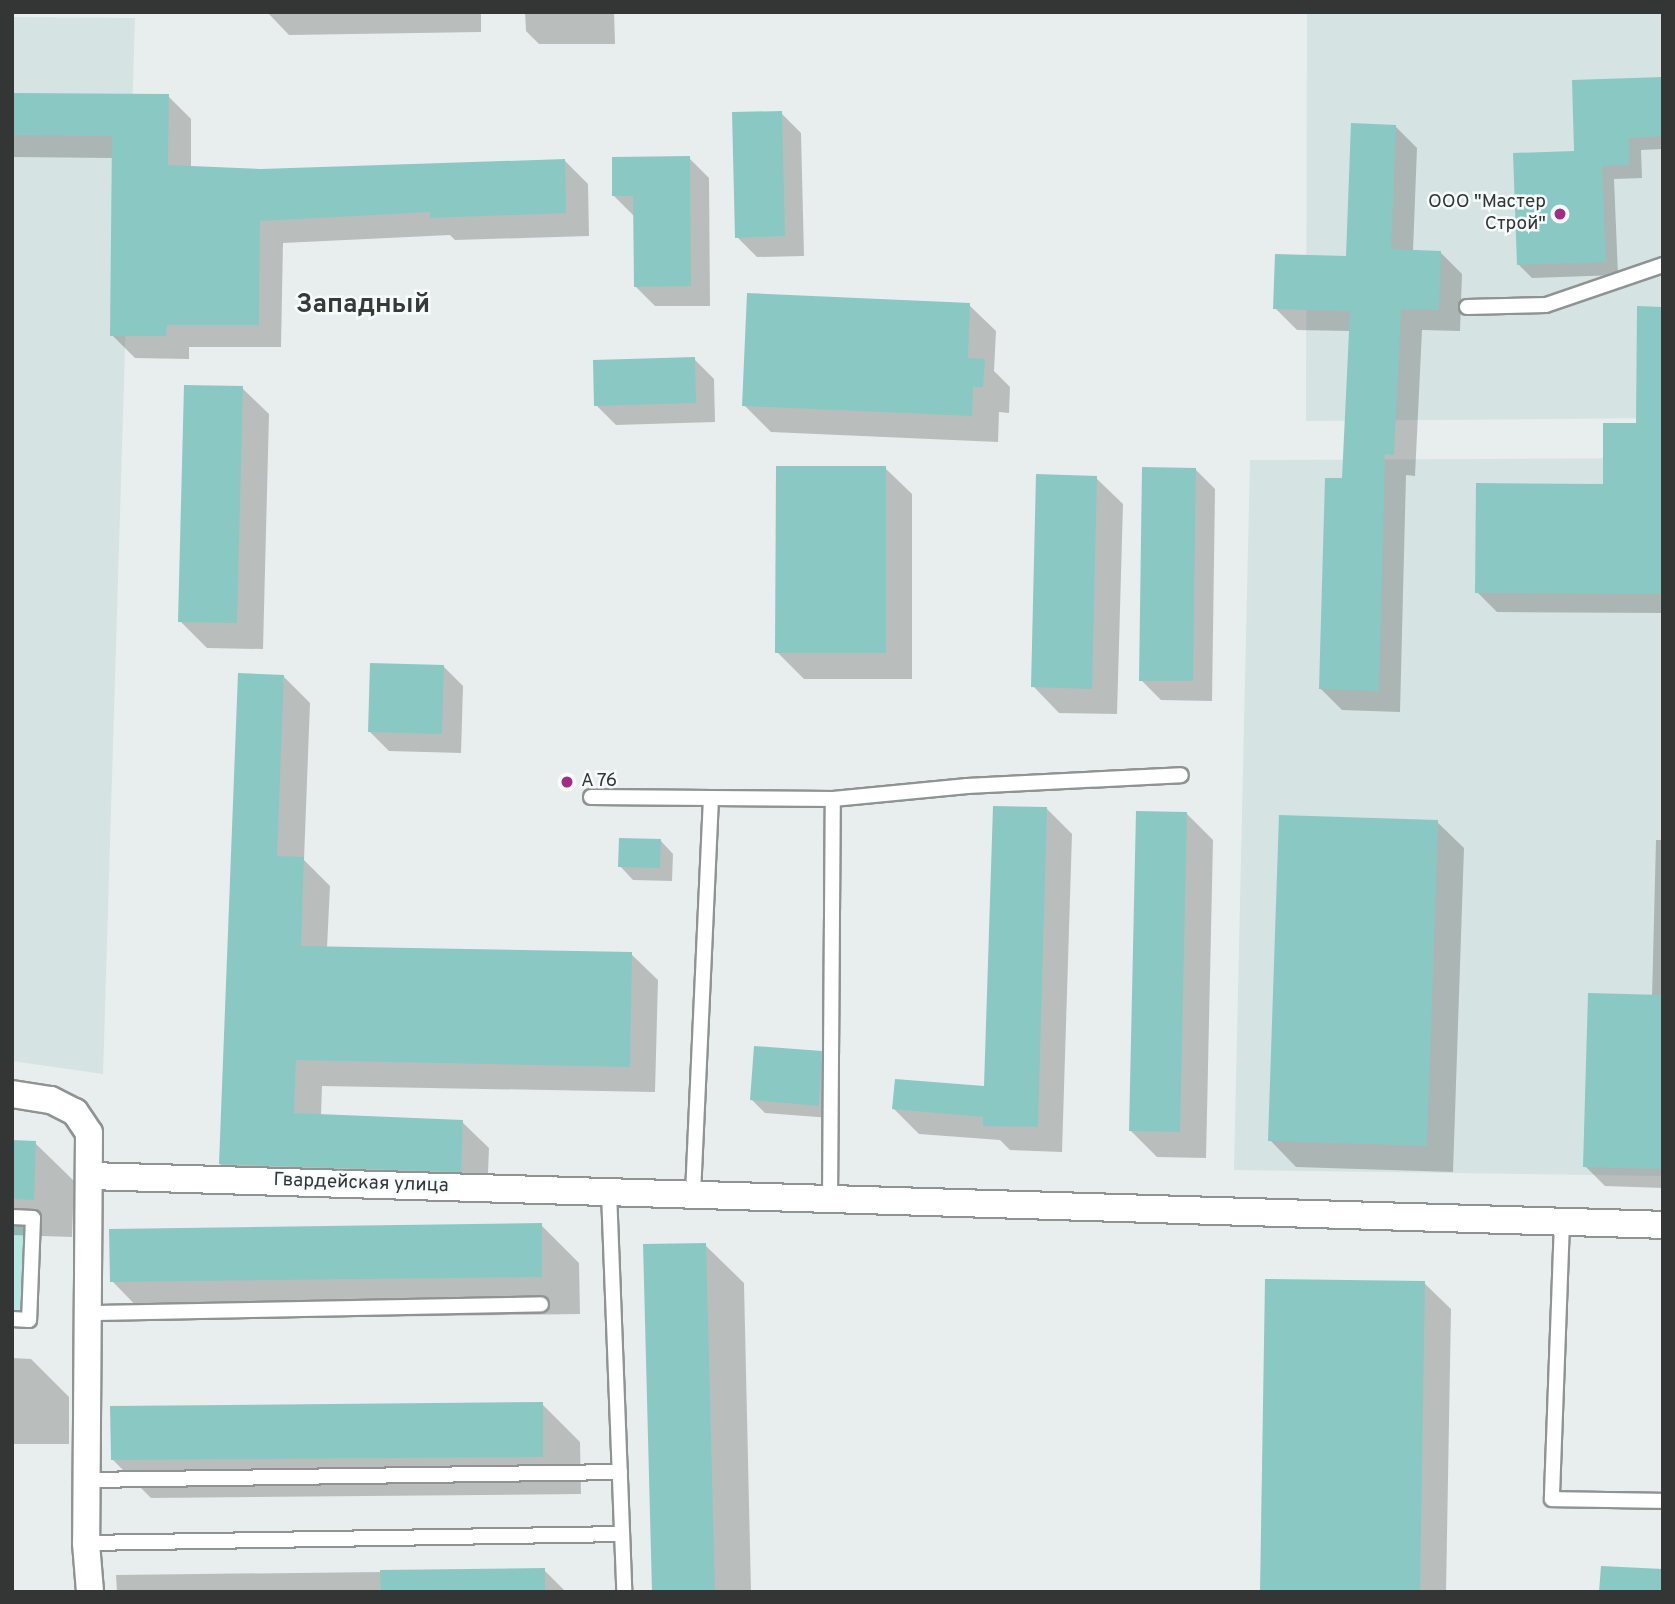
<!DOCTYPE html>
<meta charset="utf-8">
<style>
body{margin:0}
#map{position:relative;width:1675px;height:1604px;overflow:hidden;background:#e8eeed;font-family:Overpass,sans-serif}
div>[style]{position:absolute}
.built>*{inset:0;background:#d5e3e2}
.green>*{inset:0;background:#b8e8e3}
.shadow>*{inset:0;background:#0003}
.building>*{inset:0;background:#8ac9c3}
.roads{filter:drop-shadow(2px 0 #8f9493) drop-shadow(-2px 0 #8f9493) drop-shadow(0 2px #8f9493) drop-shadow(0 -2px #8f9493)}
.service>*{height:14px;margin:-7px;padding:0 7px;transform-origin:7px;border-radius:7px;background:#fff}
.minor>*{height:26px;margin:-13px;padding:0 13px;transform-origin:13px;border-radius:13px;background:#fff}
.dots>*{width:19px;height:19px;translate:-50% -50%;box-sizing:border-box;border:4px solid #f6fcfb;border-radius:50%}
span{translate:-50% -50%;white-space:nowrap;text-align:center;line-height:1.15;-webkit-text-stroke:5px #f6fcfb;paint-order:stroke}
.poi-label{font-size:19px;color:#343636}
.right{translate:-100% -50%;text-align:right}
.left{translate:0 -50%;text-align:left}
.street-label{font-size:19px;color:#343636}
.district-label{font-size:26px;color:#363b3a;font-weight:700}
.frame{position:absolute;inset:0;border:14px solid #343636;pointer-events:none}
</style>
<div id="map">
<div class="built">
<div style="clip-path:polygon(1307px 12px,1663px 12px,1663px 418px,1306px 421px)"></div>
<div style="clip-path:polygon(12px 17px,135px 18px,103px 1074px,12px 1061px)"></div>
<div style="clip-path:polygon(1663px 458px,1663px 1176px,1234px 1170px,1250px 460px)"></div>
</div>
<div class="green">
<div style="clip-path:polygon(12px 1217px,33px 1218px,29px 1320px,12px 1319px)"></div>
</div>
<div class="shadow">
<div style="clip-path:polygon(267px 12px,481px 12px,481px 32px,289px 35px)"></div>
<div style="clip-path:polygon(525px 12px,614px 12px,615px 44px,539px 44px,526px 31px)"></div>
<div style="clip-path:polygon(1663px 78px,1663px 149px,1641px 150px,1642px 178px,1614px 179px,1618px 275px,1532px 278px,1519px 265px,1576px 152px)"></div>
<div style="clip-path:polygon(12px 94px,168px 96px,191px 119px,191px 168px,261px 171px,565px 161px,588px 184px,589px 236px,455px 240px,450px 235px,283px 243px,281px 347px,189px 347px,189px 359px,135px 358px,112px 335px,114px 158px,12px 157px)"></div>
<div style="clip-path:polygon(781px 113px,801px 133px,804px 256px,757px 257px,737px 237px)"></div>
<div style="clip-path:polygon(1395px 126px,1417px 148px,1413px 251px,1440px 252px,1462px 274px,1460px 331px,1422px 330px,1415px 476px,1406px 475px,1400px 712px,1342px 710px,1321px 689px,1343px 480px,1351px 331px,1297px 330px,1275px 308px,1348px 258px)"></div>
<div style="clip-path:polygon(689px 158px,709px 178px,710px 306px,655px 306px,635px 286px,635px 217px,614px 196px)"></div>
<div style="clip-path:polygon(969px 305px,996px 331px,994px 371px,1010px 387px,1009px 413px,999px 412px,998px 442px,771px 432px,744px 405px)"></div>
<div style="clip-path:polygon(1663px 308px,1663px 613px,1497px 612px,1477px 592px,1605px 486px,1638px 425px)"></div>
<div style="clip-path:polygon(694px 359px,714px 379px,715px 422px,616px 425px,596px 405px)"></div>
<div style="clip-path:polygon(242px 388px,269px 414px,263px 649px,207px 648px,180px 621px)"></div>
<div style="clip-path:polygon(885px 468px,912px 494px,912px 679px,804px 679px,777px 652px)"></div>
<div style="clip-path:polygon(1195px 469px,1215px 489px,1212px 701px,1161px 700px,1141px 680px)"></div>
<div style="clip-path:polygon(1096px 478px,1123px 504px,1117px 714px,1059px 713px,1033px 686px)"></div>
<div style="clip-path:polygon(443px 666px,463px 686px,461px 753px,389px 751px,369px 731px)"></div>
<div style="clip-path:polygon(284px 677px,310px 703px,304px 860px,330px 886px,327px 948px,631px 954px,658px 980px,655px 1092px,322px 1086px,321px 1116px,462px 1122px,489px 1148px,487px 1198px,247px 1190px,220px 1164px)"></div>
<div style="clip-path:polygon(1047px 809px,1072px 834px,1062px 1152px,1010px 1150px,1000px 1140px,919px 1134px,894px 1109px,986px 1088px)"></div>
<div style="clip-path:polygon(1187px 814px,1213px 840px,1206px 1158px,1157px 1157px,1131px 1131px)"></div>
<div style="clip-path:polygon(1437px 822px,1464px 848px,1453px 1172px,1296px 1167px,1270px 1140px)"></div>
<div style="clip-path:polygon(660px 840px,673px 854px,672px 881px,633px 880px,620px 866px)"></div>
<div style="clip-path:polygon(1656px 840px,1663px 840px,1663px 1188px,1605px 1186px,1585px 1166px,1652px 997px)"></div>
<div style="clip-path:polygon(821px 1053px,834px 1066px,831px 1118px,765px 1113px,752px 1100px)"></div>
<div style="clip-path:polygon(12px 1142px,35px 1143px,74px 1181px,72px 1237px,12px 1235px)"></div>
<div style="clip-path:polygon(541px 1225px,579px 1263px,580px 1314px,150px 1320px,112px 1281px)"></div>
<div style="clip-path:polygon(705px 1245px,744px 1283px,751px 1592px,654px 1592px)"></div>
<div style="clip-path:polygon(1424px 1283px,1451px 1309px,1446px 1592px,1262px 1592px)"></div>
<div style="clip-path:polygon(12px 1358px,31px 1359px,69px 1397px,69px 1444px,12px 1444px)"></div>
<div style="clip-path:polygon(542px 1404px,580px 1442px,581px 1494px,151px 1498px,113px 1460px)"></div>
<div style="clip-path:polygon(544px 1570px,566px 1592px,117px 1592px,116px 1575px)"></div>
</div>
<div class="building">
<div style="clip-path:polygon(1663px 77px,1663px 136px,1629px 138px,1629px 165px,1602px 166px,1606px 262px,1517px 265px,1513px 153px,1574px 151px,1572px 80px)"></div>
<div style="clip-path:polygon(12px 93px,169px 94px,168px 165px,261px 169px,565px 159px,566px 213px,430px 218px,430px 212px,260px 221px,259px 325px,167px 325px,166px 336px,110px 336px,112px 136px,12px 135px)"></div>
<div style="clip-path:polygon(782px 111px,785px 236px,735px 238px,732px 112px)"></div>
<div style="clip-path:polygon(1351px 123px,1396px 125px,1391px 249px,1441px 251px,1439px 310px,1401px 309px,1394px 455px,1385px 454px,1379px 691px,1319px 689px,1325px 478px,1342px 478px,1350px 311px,1273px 309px,1275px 254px,1346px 256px)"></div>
<div style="clip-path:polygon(690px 156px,691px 286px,634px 287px,633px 196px,612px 196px,612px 157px)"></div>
<div style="clip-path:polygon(747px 293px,970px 303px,968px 358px,985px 359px,983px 387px,973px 387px,972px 416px,742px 406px)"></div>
<div style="clip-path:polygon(1637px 306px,1663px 307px,1663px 594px,1475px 593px,1476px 483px,1603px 484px,1603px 423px,1636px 423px)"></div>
<div style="clip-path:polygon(695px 357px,696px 403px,594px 406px,593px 360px)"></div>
<div style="clip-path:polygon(184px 385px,243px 386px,237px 623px,178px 622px)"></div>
<div style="clip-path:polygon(776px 466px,886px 466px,886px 653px,775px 653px)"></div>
<div style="clip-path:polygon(1142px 467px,1196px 468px,1193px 681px,1139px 681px)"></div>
<div style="clip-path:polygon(1036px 474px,1097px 476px,1092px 689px,1031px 687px)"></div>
<div style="clip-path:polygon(370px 663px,444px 665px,442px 734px,368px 732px)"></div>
<div style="clip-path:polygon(238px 673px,284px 675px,277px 856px,304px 857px,301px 946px,632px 952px,630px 1067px,296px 1060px,294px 1113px,463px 1120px,461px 1172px,219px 1164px)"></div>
<div style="clip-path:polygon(993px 806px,1047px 807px,1038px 1127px,983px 1126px,983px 1117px,892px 1109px,895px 1079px,984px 1086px)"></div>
<div style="clip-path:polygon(1136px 811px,1187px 812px,1180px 1132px,1129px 1131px)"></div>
<div style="clip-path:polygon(1279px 815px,1438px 820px,1427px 1146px,1268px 1141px)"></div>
<div style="clip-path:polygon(619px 838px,661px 839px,660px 868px,618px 867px)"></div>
<div style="clip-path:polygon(1588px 993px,1663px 995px,1663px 1169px,1583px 1167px)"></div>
<div style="clip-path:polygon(754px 1046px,822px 1051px,819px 1106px,750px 1100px)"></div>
<div style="clip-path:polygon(12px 1140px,36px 1141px,34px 1200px,12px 1199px)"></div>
<div style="clip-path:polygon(542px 1223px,542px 1277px,110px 1282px,109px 1229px)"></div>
<div style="clip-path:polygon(706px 1243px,715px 1592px,652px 1592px,643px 1244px)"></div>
<div style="clip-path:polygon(1265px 1279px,1425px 1281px,1420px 1592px,1260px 1592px)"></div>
<div style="clip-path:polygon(543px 1402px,543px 1457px,111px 1460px,110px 1406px)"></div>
<div style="clip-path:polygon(1601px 1566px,1663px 1569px,1663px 1592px,1599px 1592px)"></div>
<div style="clip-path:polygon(545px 1568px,545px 1592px,381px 1592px,380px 1570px)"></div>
</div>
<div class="roads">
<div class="service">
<div style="left:1467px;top:307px;width:79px;rotate:-1.5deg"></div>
<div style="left:1546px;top:305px;width:124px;rotate:-18.9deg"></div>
<div style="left:591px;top:797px;width:242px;rotate:0.5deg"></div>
<div style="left:833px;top:799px;width:135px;rotate:-5.5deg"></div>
<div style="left:967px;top:786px;width:214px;rotate:-2.9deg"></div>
<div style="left:609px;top:1192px;width:399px;rotate:87.8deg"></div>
<div style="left:693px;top:1194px;width:395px;rotate:-87.4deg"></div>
<div style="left:830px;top:1201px;width:402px;rotate:-89.6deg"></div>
<div style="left:12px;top:1217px;width:21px;rotate:3deg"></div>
<div style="left:33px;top:1218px;width:102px;rotate:92.2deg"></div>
<div style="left:29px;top:1320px;width:17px;rotate:-177deg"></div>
<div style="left:1562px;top:1222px;width:277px;rotate:92.1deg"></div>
<div style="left:1552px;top:1499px;width:111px;rotate:1deg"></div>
<div style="left:91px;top:1313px;width:450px;rotate:-1.1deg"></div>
<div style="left:87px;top:1480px;width:533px;rotate:-0.86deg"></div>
<div style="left:86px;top:1543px;width:536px;rotate:-0.96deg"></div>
</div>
<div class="minor">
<div style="left:12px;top:1094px;width:39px;rotate:9deg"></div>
<div style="left:51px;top:1100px;width:27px;rotate:27deg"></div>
<div style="left:75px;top:1112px;width:25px;rotate:56deg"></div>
<div style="left:89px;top:1133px;width:410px;rotate:90.4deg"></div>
<div style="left:86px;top:1543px;width:49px;rotate:85.3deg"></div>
<div style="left:90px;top:1176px;width:1574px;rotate:1.78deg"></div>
</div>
</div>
<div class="dots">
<div style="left:1560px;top:214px;background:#a22d87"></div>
<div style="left:567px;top:782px;background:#a22d87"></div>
</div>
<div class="poi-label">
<span class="right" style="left:1546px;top:214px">ООО "Мастер<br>Строй"</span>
<span class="left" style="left:581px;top:782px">А 76</span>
</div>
<div class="street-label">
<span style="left:361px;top:1184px;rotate:2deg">Гвардейская улица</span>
</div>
<div class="district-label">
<span style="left:363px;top:306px">Западный</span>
</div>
<div class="frame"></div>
</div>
